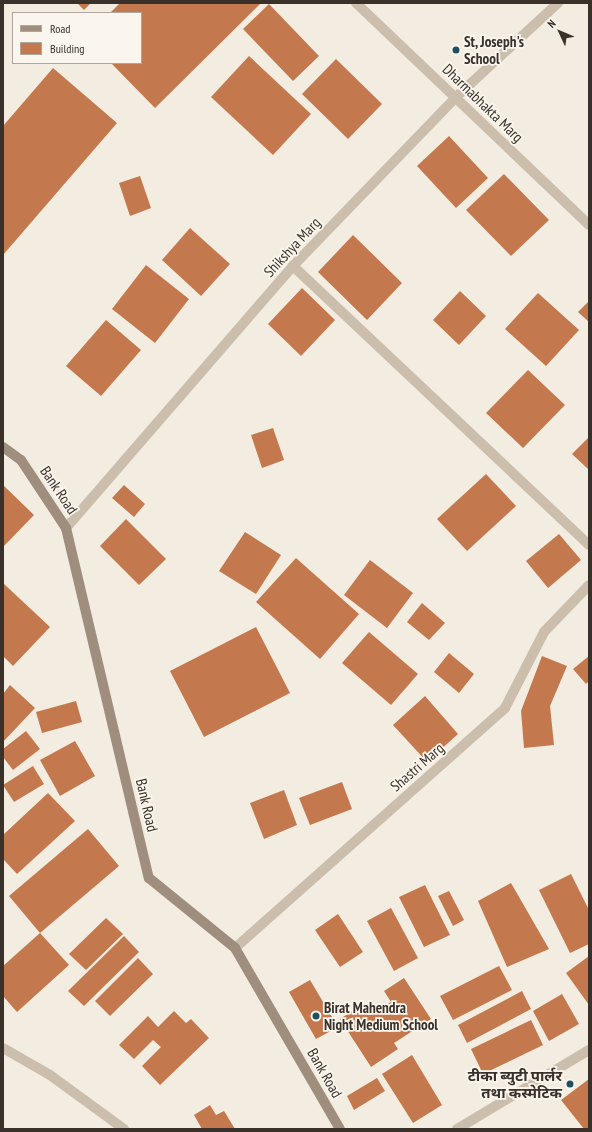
<!DOCTYPE html>
<meta charset="utf-8">
<style>
body{margin:0}
#map{position:relative;width:592px;height:1132px;overflow:hidden;background:#f3ece0;font-family:"PT Sans Narrow","Noto Sans Devanagari",sans-serif}
div>[style]{position:absolute}
.building>*{inset:0;background:#c4784d}
.minor>*{height:10px;margin:-5px;padding:0 5px;transform-origin:5px;border-radius:5px;background:#cbbeac}
.tertiary>*{height:10px;margin:-5px;padding:0 5px;transform-origin:5px;border-radius:5px;background:#cbbeac}
.secondary>*{height:10px;margin:-5px;padding:0 5px;transform-origin:5px;border-radius:5px;background:#9f8e7d}
.dots>*{width:11px;height:11px;translate:-50% -50%;box-sizing:border-box;border:2px solid #faf6ed;border-radius:50%}
span{translate:-50% -50%;white-space:nowrap;text-align:center;line-height:1.15;-webkit-text-stroke:3.5px #faf6ed;paint-order:stroke}
.poi-label{font-size:15px;color:#3a312b;font-weight:700}
.left{translate:0 -50%;text-align:left}
.right{translate:-100% -50%;text-align:right}
.street-label{font-size:15px;color:#3a312b}
.frame{position:absolute;inset:0;border:4px solid #3a312b;pointer-events:none}
.legend{position:absolute;left:12px;top:12px;width:130px;height:52px;box-sizing:border-box;background:#faf6ed;border:1px solid #ada79f;margin:0;padding:5px 7px;list-style:none;font-size:12px;color:#3a312b}
.legend li{display:flex;align-items:center;gap:8px;height:20px}
.legend b{width:20px;border:1px solid #ada79f}
.north{position:absolute;left:540px;top:12px;width:40px;height:40px;-webkit-text-stroke:3px #faf6ed;paint-order:stroke;rotate:314deg;font-size:11px;font-weight:700;line-height:16px;text-align:center;color:#3a312b}
.north::after{content:'';display:block;margin:auto;width:14px;height:18px;background:#3a312b;clip-path:polygon(50% 0,100% 100%,50% 72%,0 100%)}
</style>
<div id="map">
<div class="building">
<div style="clip-path:polygon(77px 3px,91px 3px,84px 10px)"></div>
<div style="clip-path:polygon(120px 3px,261px 3px,155px 108px,111px 63px,141px 63px,141px 13px,110px 13px)"></div>
<div style="clip-path:polygon(269px 4px,319px 56px,293px 81px,243px 29px)"></div>
<div style="clip-path:polygon(249px 56px,311px 114px,273px 155px,211px 97px)"></div>
<div style="clip-path:polygon(336px 59px,382px 104px,348px 139px,302px 94px)"></div>
<div style="clip-path:polygon(53px 68px,117px 123px,3px 255px,3px 126px)"></div>
<div style="clip-path:polygon(449px 136px,488px 178px,456px 208px,417px 166px)"></div>
<div style="clip-path:polygon(504px 174px,549px 220px,511px 256px,466px 210px)"></div>
<div style="clip-path:polygon(140px 176px,151px 208px,130px 216px,119px 183px)"></div>
<div style="clip-path:polygon(190px 228px,230px 264px,201px 296px,162px 260px)"></div>
<div style="clip-path:polygon(353px 235px,402px 283px,367px 320px,318px 272px)"></div>
<div style="clip-path:polygon(146px 265px,189px 299px,155px 343px,112px 309px)"></div>
<div style="clip-path:polygon(302px 288px,335px 320px,301px 356px,268px 324px)"></div>
<div style="clip-path:polygon(460px 291px,486px 316px,459px 345px,433px 320px)"></div>
<div style="clip-path:polygon(538px 293px,579px 330px,546px 366px,505px 329px)"></div>
<div style="clip-path:polygon(589px 301px,589px 322px,578px 312px)"></div>
<div style="clip-path:polygon(106px 320px,141px 350px,101px 396px,66px 366px)"></div>
<div style="clip-path:polygon(528px 370px,565px 405px,523px 448px,486px 413px)"></div>
<div style="clip-path:polygon(273px 428px,284px 460px,262px 468px,251px 435px)"></div>
<div style="clip-path:polygon(589px 437px,589px 470px,572px 454px)"></div>
<div style="clip-path:polygon(486px 474px,516px 506px,467px 551px,437px 519px)"></div>
<div style="clip-path:polygon(3px 485px,34px 515px,3px 547px)"></div>
<div style="clip-path:polygon(124px 485px,145px 504px,134px 517px,112px 498px)"></div>
<div style="clip-path:polygon(126px 519px,166px 559px,139px 585px,100px 546px)"></div>
<div style="clip-path:polygon(245px 532px,281px 555px,256px 594px,219px 571px)"></div>
<div style="clip-path:polygon(559px 534px,581px 560px,548px 588px,526px 561px)"></div>
<div style="clip-path:polygon(296px 558px,359px 614px,320px 659px,256px 602px)"></div>
<div style="clip-path:polygon(370px 560px,413px 593px,387px 628px,344px 595px)"></div>
<div style="clip-path:polygon(3px 583px,50px 627px,13px 666px,3px 656px)"></div>
<div style="clip-path:polygon(422px 603px,445px 623px,429px 640px,407px 622px)"></div>
<div style="clip-path:polygon(256px 627px,290px 693px,204px 737px,170px 671px)"></div>
<div style="clip-path:polygon(369px 632px,418px 674px,391px 705px,342px 663px)"></div>
<div style="clip-path:polygon(449px 653px,474px 674px,459px 693px,434px 672px)"></div>
<div style="clip-path:polygon(542px 656px,567px 666px,550px 706px,554px 745px,524px 748px,521px 711px)"></div>
<div style="clip-path:polygon(589px 656px,589px 681px,586px 684px,573px 669px)"></div>
<div style="clip-path:polygon(10px 685px,35px 708px,3px 742px,3px 694px)"></div>
<div style="clip-path:polygon(425px 696px,458px 734px,427px 762px,393px 725px)"></div>
<div style="clip-path:polygon(76px 701px,82px 722px,42px 733px,36px 712px)"></div>
<div style="clip-path:polygon(26px 731px,40px 749px,13px 770px,3px 757px,3px 749px)"></div>
<div style="clip-path:polygon(75px 741px,95px 776px,60px 796px,40px 760px)"></div>
<div style="clip-path:polygon(33px 766px,44px 784px,14px 802px,3px 785px)"></div>
<div style="clip-path:polygon(342px 782px,352px 809px,310px 825px,299px 798px)"></div>
<div style="clip-path:polygon(284px 790px,297px 825px,264px 839px,250px 803px)"></div>
<div style="clip-path:polygon(48px 793px,75px 821px,17px 874px,3px 859px,3px 835px)"></div>
<div style="clip-path:polygon(88px 829px,119px 866px,40px 933px,9px 896px)"></div>
<div style="clip-path:polygon(571px 874px,589px 910px,589px 944px,570px 953px,539px 890px)"></div>
<div style="clip-path:polygon(511px 883px,549px 949px,507px 967px,478px 901px)"></div>
<div style="clip-path:polygon(425px 885px,450px 935px,424px 947px,399px 897px)"></div>
<div style="clip-path:polygon(449px 891px,464px 920px,453px 926px,438px 896px)"></div>
<div style="clip-path:polygon(391px 908px,418px 958px,394px 971px,367px 921px)"></div>
<div style="clip-path:polygon(338px 914px,363px 952px,340px 967px,315px 930px)"></div>
<div style="clip-path:polygon(106px 918px,123px 934px,86px 970px,69px 954px)"></div>
<div style="clip-path:polygon(40px 933px,69px 965px,17px 1012px,3px 996px,3px 966px)"></div>
<div style="clip-path:polygon(124px 936px,139px 952px,84px 1006px,68px 991px)"></div>
<div style="clip-path:polygon(589px 956px,589px 1005px,566px 973px)"></div>
<div style="clip-path:polygon(138px 958px,153px 974px,110px 1016px,95px 1001px)"></div>
<div style="clip-path:polygon(499px 966px,512px 990px,453px 1020px,440px 996px)"></div>
<div style="clip-path:polygon(404px 978px,431px 1019px,394px 1043px,398px 1049px,371px 1067px,340px 1019px,363px 1004px,370px 1015px,391px 1002px,384px 991px)"></div>
<div style="clip-path:polygon(310px 980px,338px 1027px,316px 1039px,289px 992px)"></div>
<div style="clip-path:polygon(522px 991px,531px 1009px,467px 1043px,458px 1025px)"></div>
<div style="clip-path:polygon(562px 994px,579px 1024px,549px 1041px,533px 1011px)"></div>
<div style="clip-path:polygon(174px 1011px,186px 1023px,191px 1019px,209px 1038px,160px 1085px,142px 1066px,161px 1047px,153px 1040px,134px 1059px,119px 1045px,148px 1016px,158px 1027px)"></div>
<div style="clip-path:polygon(531px 1020px,543px 1045px,483px 1074px,471px 1049px)"></div>
<div style="clip-path:polygon(412px 1055px,442px 1105px,413px 1123px,382px 1074px)"></div>
<div style="clip-path:polygon(377px 1078px,385px 1091px,354px 1110px,347px 1096px)"></div>
<div style="clip-path:polygon(589px 1079px,589px 1129px,584px 1129px,561px 1100px)"></div>
<div style="clip-path:polygon(210px 1105px,216px 1115px,224px 1111px,235px 1129px,202px 1129px,194px 1115px)"></div>
</div>
<div class="minor">
<div style="left:356px;top:3px;width:322px;rotate:43.6deg"></div>
<div style="left:293px;top:266px;width:407px;rotate:43.3deg"></div>
<div style="left:66px;top:528px;width:347px;rotate:-49.1deg"></div>
<div style="left:293px;top:266px;width:233px;rotate:-46deg"></div>
<div style="left:455px;top:98px;width:140px;rotate:-42.7deg"></div>
<div style="left:235px;top:948px;width:361px;rotate:-41.6deg"></div>
<div style="left:505px;top:708px;width:85px;rotate:-62.8deg"></div>
<div style="left:544px;top:632px;width:65px;rotate:-46.2deg"></div>
<div style="left:3px;top:1048px;width:54px;rotate:29.9deg"></div>
<div style="left:50px;top:1075px;width:92px;rotate:36.1deg"></div>
</div>
<div class="tertiary">
<div style="left:457px;top:1129px;width:154px;rotate:-30.9deg"></div>
</div>
<div class="secondary">
<div style="left:3px;top:447px;width:22px;rotate:36deg"></div>
<div style="left:21px;top:460px;width:82px;rotate:56.5deg"></div>
<div style="left:66px;top:528px;width:360px;rotate:76.7deg"></div>
<div style="left:149px;top:878px;width:111px;rotate:39.1deg"></div>
<div style="left:235px;top:948px;width:209px;rotate:59.9deg"></div>
</div>
<div class="dots">
<div style="left:456px;top:50px;background:#20505b"></div>
<div style="left:316px;top:1016px;background:#20505b"></div>
<div style="left:570px;top:1084px;background:#20505b"></div>
</div>
<div class="poi-label">
<span class="left" style="left:464px;top:50px">St, Joseph's<br>School</span>
<span class="left" style="left:324px;top:1016px">Birat Mahendra<br>Night Medium School</span>
<span class="right" style="left:562px;top:1084px">टीका ब्युटी पार्लर<br>तथा कस्मेटिक</span>
</div>
<div class="street-label">
<span style="left:483px;top:103px;rotate:44deg">Dharmabhakta Marg</span>
<span style="left:292px;top:247px;rotate:-47deg">Shikshya Marg</span>
<span style="left:59px;top:490px;rotate:56deg">Bank Road</span>
<span style="left:417px;top:767px;rotate:-41deg">Shastri Marg</span>
<span style="left:147px;top:805px;rotate:77deg">Bank Road</span>
<span style="left:325px;top:1073px;rotate:60deg">Bank Road</span>
</div>
<div class="frame"></div>
<ul class="legend">
<li><b style="height:5px;background:#9f8e7d"></b>Road</li>
<li><b style="height:11px;background:#c4784d"></b>Building</li>
</ul>
<div class="north">N</div>
</div>
